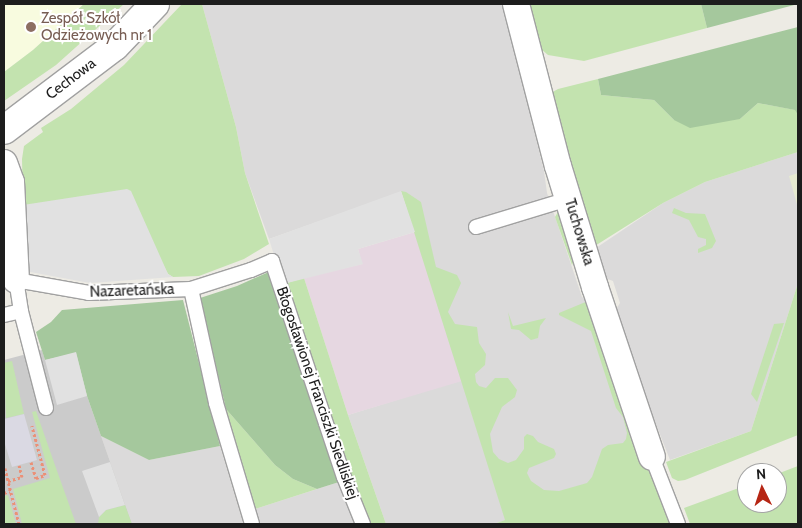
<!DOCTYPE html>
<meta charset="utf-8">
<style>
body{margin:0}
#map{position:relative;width:802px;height:528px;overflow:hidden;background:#edebe4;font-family:Cabin,sans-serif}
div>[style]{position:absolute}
.residential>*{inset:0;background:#dbdada}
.industrial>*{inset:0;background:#e6d7e1}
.education>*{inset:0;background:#f8fbdf}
.religious>*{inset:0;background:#cbcbcb}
.farmland>*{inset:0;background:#e6ead1}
.grass>*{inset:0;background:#c3e3af}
.forest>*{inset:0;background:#a5c89d}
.parking>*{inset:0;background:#e1e1e1}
.plaza>*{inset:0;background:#dad9e3}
.path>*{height:3px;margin-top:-1.5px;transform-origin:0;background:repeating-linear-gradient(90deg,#eb9077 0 2.5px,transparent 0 5px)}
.roads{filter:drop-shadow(1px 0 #a1a1a1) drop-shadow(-1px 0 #a1a1a1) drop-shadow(0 1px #a1a1a1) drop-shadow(0 -1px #a1a1a1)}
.service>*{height:14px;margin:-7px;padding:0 7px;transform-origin:7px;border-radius:7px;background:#fff}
.minor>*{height:26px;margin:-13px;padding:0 13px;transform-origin:13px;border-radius:13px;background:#fff}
.tertiary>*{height:28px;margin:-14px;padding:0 14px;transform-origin:14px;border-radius:14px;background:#fff}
.dots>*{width:14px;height:14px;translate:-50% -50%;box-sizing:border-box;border:2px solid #fff;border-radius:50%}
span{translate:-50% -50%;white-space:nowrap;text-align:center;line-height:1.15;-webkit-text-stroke:4px #fff;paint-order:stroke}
.education-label{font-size:15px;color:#785e54}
.left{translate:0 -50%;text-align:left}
.street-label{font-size:15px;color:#1d1d1d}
.frame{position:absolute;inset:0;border:5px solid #1d1d1d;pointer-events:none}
.north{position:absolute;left:737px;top:463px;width:50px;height:50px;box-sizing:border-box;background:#fff;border:1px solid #a5a5a5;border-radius:50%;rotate:356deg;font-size:14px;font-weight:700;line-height:20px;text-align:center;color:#1d1d1d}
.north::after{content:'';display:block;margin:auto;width:18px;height:22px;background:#b62614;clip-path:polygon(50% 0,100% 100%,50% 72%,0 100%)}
</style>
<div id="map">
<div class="residential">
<div style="clip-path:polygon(202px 4px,503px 4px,544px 171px,547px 193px,582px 297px,590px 303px,647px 468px,494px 524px,386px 524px,348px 415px,461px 380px,402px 192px,269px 239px,245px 173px,236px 127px)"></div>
<div style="clip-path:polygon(798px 152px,798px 283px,751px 431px,670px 460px,613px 314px,620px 303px,613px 281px,605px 278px,596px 248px,663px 203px,705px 182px)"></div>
<div style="clip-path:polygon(101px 436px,149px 460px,220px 446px,242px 519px,257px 514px,255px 509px,339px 482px,356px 524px,132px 524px)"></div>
</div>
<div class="industrial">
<div style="clip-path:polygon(415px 232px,462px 381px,348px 415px,304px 278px,362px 264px,358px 249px)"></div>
</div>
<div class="education">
<div style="clip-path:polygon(4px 4px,84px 4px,33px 50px,4px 72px)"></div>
</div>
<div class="religious">
<div style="clip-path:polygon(42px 350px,45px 360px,76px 352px,87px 396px,132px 524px,4px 524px,4px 360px)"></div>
</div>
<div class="farmland">
<div style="clip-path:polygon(798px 173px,798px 208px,789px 176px)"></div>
</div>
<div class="grass">
<div style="clip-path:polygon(84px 4px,124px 4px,56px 65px,4px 101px,4px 72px,33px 50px)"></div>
<div style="clip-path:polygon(182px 4px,202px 4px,236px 127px,245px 173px,269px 244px,244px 259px,199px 276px,173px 277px,168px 274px,150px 239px,23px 205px,22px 159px,24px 146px,43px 132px,41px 128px,71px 109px,124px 65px)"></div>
<div style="clip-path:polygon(528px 4px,701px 4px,707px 28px,584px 61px,548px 55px,541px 49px)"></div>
<div style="clip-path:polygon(598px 79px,601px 95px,654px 100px,674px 120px,740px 119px,758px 103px,796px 110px,798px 115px,798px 152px,705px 182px,663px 203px,590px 249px,551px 93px,558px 89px)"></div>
<div style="clip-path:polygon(401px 191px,406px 192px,421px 202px,436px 267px,457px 275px,461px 283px,448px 312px,455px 324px,477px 327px,479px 343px,486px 354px,485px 365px,475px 374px,476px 382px,479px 386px,486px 388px,495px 378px,508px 378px,517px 390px,515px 397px,502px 407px,490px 434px,493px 452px,499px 459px,508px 463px,516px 460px,524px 449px,524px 437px,527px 434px,533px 436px,538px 442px,554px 449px,556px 454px,554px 458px,529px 468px,527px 473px,531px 481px,544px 490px,559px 491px,587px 483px,592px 477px,602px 449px,608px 445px,623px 443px,626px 439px,627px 433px,623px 417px,616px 408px,591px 331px,559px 315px,559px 313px,588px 301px,647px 468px,656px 484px,670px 524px,494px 524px,505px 520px)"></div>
<div style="clip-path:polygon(674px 208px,686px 213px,705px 214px,716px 241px,712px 248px,698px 253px,698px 249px,706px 245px,706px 239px,698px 237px,689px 220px,672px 213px)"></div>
<div style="clip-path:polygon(562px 210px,576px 257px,572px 265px,555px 217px,558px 212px)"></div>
<div style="clip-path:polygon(304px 278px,348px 415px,386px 524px,369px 524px,283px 284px)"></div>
<div style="clip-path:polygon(798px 283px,798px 435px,685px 480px,678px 481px,672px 478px,666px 462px,751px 431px)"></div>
<div style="clip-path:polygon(508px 312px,513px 326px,546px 318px,540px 326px,538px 338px,531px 340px,519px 330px,511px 329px)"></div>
<div style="clip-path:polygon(784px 323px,757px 402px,751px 394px,774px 324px)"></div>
<div style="clip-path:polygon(12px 361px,24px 414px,6px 418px,4px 363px)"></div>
<div style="clip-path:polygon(226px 409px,275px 465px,293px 479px,317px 489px,255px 509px)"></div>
<div style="clip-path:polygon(36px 411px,56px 468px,76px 524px,22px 524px,13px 489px,50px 478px,32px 412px)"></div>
<div style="clip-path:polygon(798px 466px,798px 524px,690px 524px,684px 508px,747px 485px,747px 503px,777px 503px,777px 474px)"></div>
<div style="clip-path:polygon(8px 495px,16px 524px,4px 524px,4px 496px)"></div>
<div style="clip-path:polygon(125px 505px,132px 524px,98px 524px,99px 517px,106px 510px)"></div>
</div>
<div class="forest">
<div style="clip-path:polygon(701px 4px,798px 4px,707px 28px)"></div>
<div style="clip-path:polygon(798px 27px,798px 115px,795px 110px,758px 103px,740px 119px,690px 128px,674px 120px,654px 100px,601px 95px,598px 79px)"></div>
<div style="clip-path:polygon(271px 271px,339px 482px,317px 489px,293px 479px,275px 465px,226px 409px,200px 298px,237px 286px)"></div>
<div style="clip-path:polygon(183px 300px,220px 446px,149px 460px,101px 436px,87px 396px,76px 353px,45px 360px,36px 332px,51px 322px,62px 310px)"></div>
</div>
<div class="parking">
<div style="clip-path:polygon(127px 189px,131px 191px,168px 274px,173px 277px,90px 283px,25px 271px,23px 205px)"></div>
<div style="clip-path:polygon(401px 191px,415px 232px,358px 249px,363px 264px,283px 284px,269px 239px)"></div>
<div style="clip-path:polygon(76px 352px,87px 396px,57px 405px,45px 360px)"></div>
<div style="clip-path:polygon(110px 462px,125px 505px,106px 510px,99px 517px,82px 471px)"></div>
</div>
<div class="plaza">
<div style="clip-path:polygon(24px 414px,37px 460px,12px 467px,4px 441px,4px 419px)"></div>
</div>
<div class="path">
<div style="left:31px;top:462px;width:17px;rotate:73deg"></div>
<div style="left:36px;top:478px;width:9px;rotate:-18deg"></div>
<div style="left:45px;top:475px;width:51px;rotate:-104.9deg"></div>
<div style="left:5px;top:468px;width:13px;rotate:77deg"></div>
<div style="left:4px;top:493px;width:6px;rotate:-18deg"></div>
<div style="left:19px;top:524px;width:44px;rotate:-104.3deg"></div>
<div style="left:8px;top:481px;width:15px;rotate:-16deg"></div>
<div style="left:22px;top:477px;width:12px;rotate:-104deg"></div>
</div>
<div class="roads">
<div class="service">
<div style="left:476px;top:227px;width:96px;rotate:-16.9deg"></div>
<div style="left:191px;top:289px;width:117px;rotate:77.6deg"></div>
<div style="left:216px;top:403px;width:126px;rotate:73.4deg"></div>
<div style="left:4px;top:315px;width:17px;rotate:-13deg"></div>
<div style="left:46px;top:408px;width:100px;rotate:-104.5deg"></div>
<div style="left:21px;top:311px;width:31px;rotate:-99deg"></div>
<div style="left:16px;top:280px;width:74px;rotate:10.1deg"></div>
<div style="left:89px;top:293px;width:102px;rotate:-2.2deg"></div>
<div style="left:191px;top:289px;width:63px;rotate:-17.6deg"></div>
<div style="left:251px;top:270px;width:23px;rotate:-23deg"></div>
<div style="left:272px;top:261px;width:228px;rotate:71.6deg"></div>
<div style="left:344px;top:477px;width:51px;rotate:68deg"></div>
<div style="left:652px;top:457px;width:72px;rotate:68.8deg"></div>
</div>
<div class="minor">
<div style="left:516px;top:4px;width:167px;rotate:75.5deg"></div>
<div style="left:558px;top:166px;width:127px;rotate:73deg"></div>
<div style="left:595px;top:287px;width:179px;rotate:71.5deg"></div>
<div style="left:4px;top:163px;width:20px;rotate:70deg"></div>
<div style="left:11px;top:182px;width:98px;rotate:87.1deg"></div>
</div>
<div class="tertiary">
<div style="left:4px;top:130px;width:139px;rotate:-37.1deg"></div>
<div style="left:115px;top:46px;width:58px;rotate:-46.4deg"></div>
</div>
</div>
<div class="dots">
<div style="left:31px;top:27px;background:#8d6e63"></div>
</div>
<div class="education-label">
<span class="left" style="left:41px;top:27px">Zespół Szkół<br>Odzieżowych nr 1</span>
</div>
<div class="street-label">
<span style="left:71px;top:79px;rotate:-37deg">Cechowa</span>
<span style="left:579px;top:232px;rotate:73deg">Tuchowska</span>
<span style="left:132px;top:291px;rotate:-2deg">Nazaretańska</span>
<span style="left:317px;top:393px;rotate:71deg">Błogosławionej Franciszki Siedliskiej</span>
</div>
<div class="frame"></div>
<div class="north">N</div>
</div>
